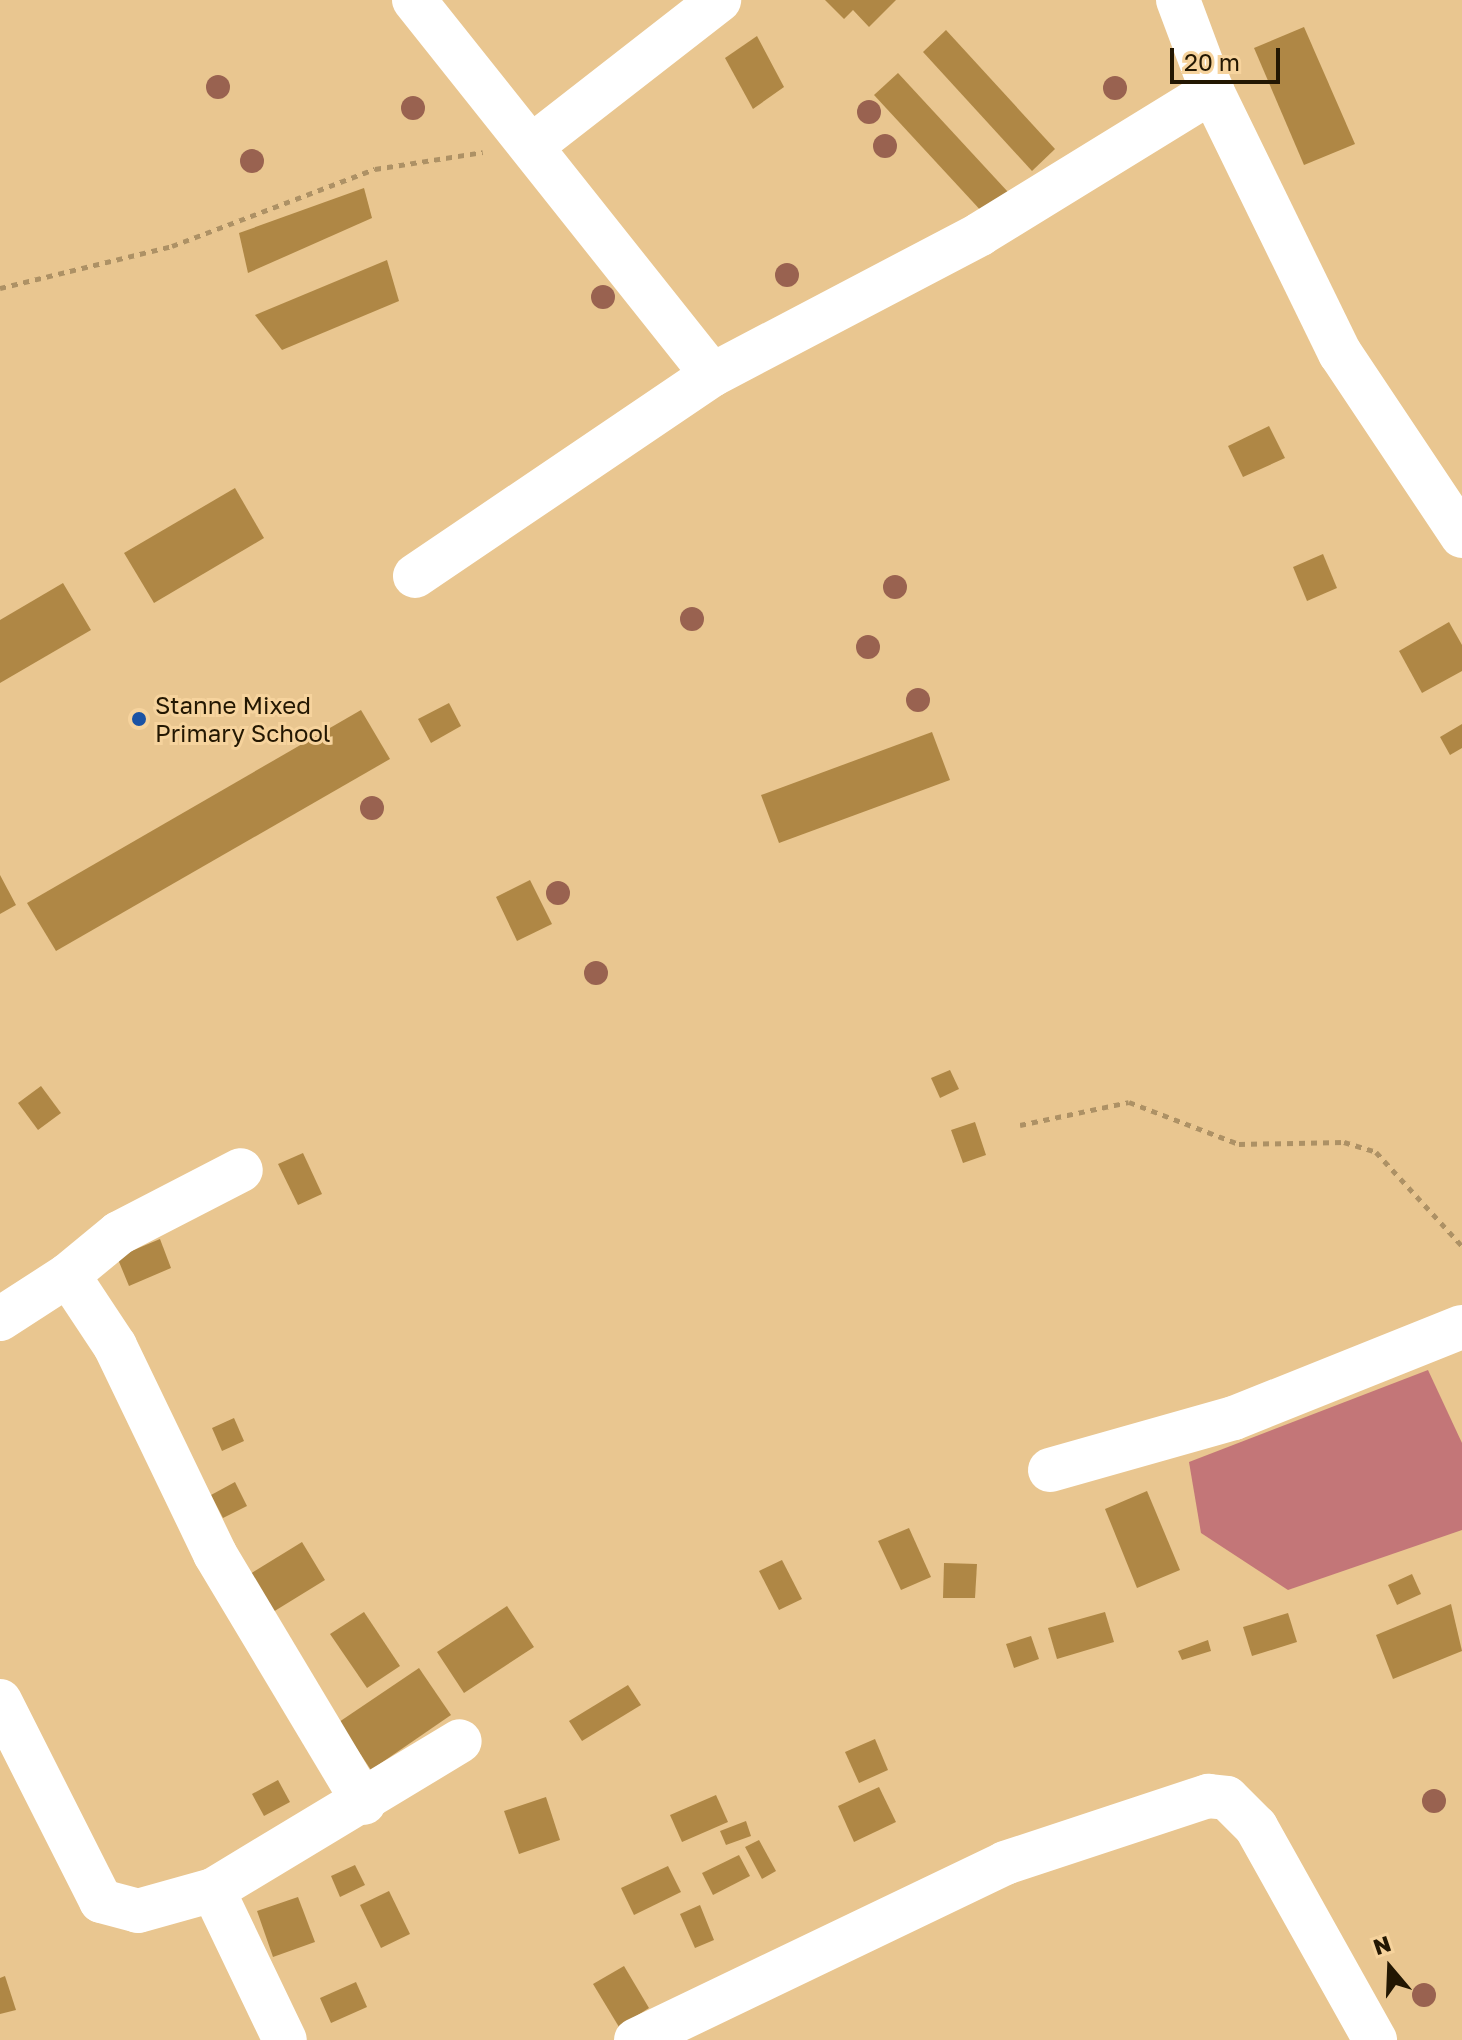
<!DOCTYPE html>
<style>
body{margin:0}
#map{position:relative;width:1462px;height:2040px;overflow:hidden;background:#e9c690;font-family:"Golos Text",sans-serif}
div>[style]{position:absolute}
.forest>*{inset:0;background:#c37678}
.building>*{inset:0;background:#af8745}
.path>*{height:5px;margin-top:-2.5px;transform-origin:0;background:repeating-linear-gradient(90deg,#ad9165 0 6px,transparent 0 12px)}
.minor>*{height:44px;margin:-22px;padding:0 22px;transform-origin:22px;border-radius:22px;background:#fff}
.trees>*{width:24px;height:24px;margin:-12px;border-radius:50%;background:#996250}
.dots>*{width:22px;height:22px;translate:-50% -50%;box-sizing:border-box;border:4px solid #f6d39d;border-radius:50%}
span{translate:-50% -50%;white-space:nowrap;text-align:center;line-height:1.15;-webkit-text-stroke:6px #f6d39d;paint-order:stroke}
.poi-label{font-size:24px;color:#231702}
.left{translate:0 -50%;text-align:left}
.north{position:absolute;left:1350px;top:1928px;width:80px;height:80px;-webkit-text-stroke:6px #f6d39d;paint-order:stroke;rotate:341deg;font-size:22px;font-weight:700;line-height:32px;text-align:center;color:#231702}
.north::after{content:'';display:block;margin:auto;width:28px;height:36px;background:#231702;clip-path:polygon(50% 0,100% 100%,50% 72%,0 100%)}
.scale{position:absolute;left:1170px;top:48px;width:110px;height:36px;box-sizing:border-box;border:4px solid #231702;border-top:0;padding-left:10px;font-size:24px;line-height:28px;white-space:nowrap;color:#231702;-webkit-text-stroke:6px #f6d39d;paint-order:stroke}
</style>
<div id="map">
<div class="forest">
<div style="clip-path:polygon(1428px 1370px,1462px 1443px,1462px 1530px,1288px 1590px,1201px 1533px,1189px 1462px)"></div>
</div>
<div class="building">
<div style="clip-path:polygon(825px 0,896px 0,869px 27px,853px 10px,844px 19px)"></div>
<div style="clip-path:polygon(1304px 27px,1355px 144px,1304px 165px,1254px 48px)"></div>
<div style="clip-path:polygon(946px 30px,1055px 149px,1032px 171px,923px 52px)"></div>
<div style="clip-path:polygon(757px 36px,784px 87px,753px 109px,725px 58px)"></div>
<div style="clip-path:polygon(898px 73px,1008px 192px,984px 214px,874px 95px)"></div>
<div style="clip-path:polygon(364px 188px,372px 218px,248px 273px,239px 233px)"></div>
<div style="clip-path:polygon(387px 260px,399px 301px,282px 350px,255px 315px)"></div>
<div style="clip-path:polygon(1269px 426px,1285px 458px,1243px 477px,1228px 446px)"></div>
<div style="clip-path:polygon(235px 488px,264px 538px,154px 603px,124px 553px)"></div>
<div style="clip-path:polygon(1323px 554px,1337px 588px,1307px 601px,1293px 567px)"></div>
<div style="clip-path:polygon(63px 583px,91px 630px,0 683px,0 620px)"></div>
<div style="clip-path:polygon(1449px 622px,1462px 645px,1462px 671px,1422px 693px,1399px 651px)"></div>
<div style="clip-path:polygon(449px 703px,461px 726px,431px 743px,418px 719px)"></div>
<div style="clip-path:polygon(361px 710px,390px 759px,56px 951px,27px 903px)"></div>
<div style="clip-path:polygon(1462px 724px,1462px 748px,1450px 755px,1440px 737px)"></div>
<div style="clip-path:polygon(932px 732px,950px 780px,779px 843px,761px 795px)"></div>
<div style="clip-path:polygon(0 875px,16px 905px,0 914px)"></div>
<div style="clip-path:polygon(530px 880px,552px 924px,517px 941px,496px 897px)"></div>
<div style="clip-path:polygon(950px 1070px,959px 1089px,940px 1098px,931px 1078px)"></div>
<div style="clip-path:polygon(41px 1086px,61px 1113px,38px 1130px,18px 1103px)"></div>
<div style="clip-path:polygon(975px 1122px,986px 1155px,963px 1163px,951px 1130px)"></div>
<div style="clip-path:polygon(303px 1153px,322px 1194px,298px 1205px,278px 1164px)"></div>
<div style="clip-path:polygon(160px 1239px,171px 1268px,129px 1286px,117px 1257px)"></div>
<div style="clip-path:polygon(234px 1418px,244px 1441px,222px 1451px,212px 1428px)"></div>
<div style="clip-path:polygon(235px 1482px,247px 1506px,223px 1518px,211px 1495px)"></div>
<div style="clip-path:polygon(1147px 1491px,1180px 1570px,1137px 1588px,1105px 1509px)"></div>
<div style="clip-path:polygon(909px 1528px,931px 1577px,901px 1590px,878px 1541px)"></div>
<div style="clip-path:polygon(302px 1542px,325px 1580px,273px 1612px,250px 1574px)"></div>
<div style="clip-path:polygon(782px 1560px,802px 1599px,779px 1610px,759px 1571px)"></div>
<div style="clip-path:polygon(944px 1563px,977px 1564px,975px 1598px,943px 1598px)"></div>
<div style="clip-path:polygon(1412px 1574px,1421px 1594px,1397px 1605px,1388px 1585px)"></div>
<div style="clip-path:polygon(1451px 1604px,1462px 1651px,1393px 1679px,1376px 1635px)"></div>
<div style="clip-path:polygon(507px 1606px,534px 1647px,464px 1693px,437px 1652px)"></div>
<div style="clip-path:polygon(364px 1612px,400px 1666px,367px 1688px,330px 1634px)"></div>
<div style="clip-path:polygon(1105px 1612px,1114px 1642px,1057px 1659px,1048px 1628px)"></div>
<div style="clip-path:polygon(1288px 1613px,1297px 1642px,1252px 1656px,1243px 1627px)"></div>
<div style="clip-path:polygon(1031px 1636px,1039px 1659px,1014px 1668px,1006px 1644px)"></div>
<div style="clip-path:polygon(1208px 1640px,1211px 1651px,1182px 1660px,1178px 1651px)"></div>
<div style="clip-path:polygon(419px 1668px,451px 1715px,371px 1770px,339px 1722px)"></div>
<div style="clip-path:polygon(628px 1685px,641px 1705px,582px 1741px,569px 1721px)"></div>
<div style="clip-path:polygon(875px 1739px,888px 1770px,859px 1783px,845px 1752px)"></div>
<div style="clip-path:polygon(278px 1780px,290px 1802px,264px 1816px,252px 1794px)"></div>
<div style="clip-path:polygon(879px 1787px,896px 1822px,854px 1842px,838px 1806px)"></div>
<div style="clip-path:polygon(716px 1795px,728px 1822px,682px 1842px,670px 1815px)"></div>
<div style="clip-path:polygon(546px 1797px,560px 1840px,519px 1854px,504px 1811px)"></div>
<div style="clip-path:polygon(746px 1821px,751px 1836px,726px 1845px,720px 1831px)"></div>
<div style="clip-path:polygon(759px 1840px,776px 1871px,762px 1879px,745px 1847px)"></div>
<div style="clip-path:polygon(739px 1855px,750px 1876px,713px 1895px,702px 1873px)"></div>
<div style="clip-path:polygon(355px 1865px,365px 1885px,340px 1897px,331px 1876px)"></div>
<div style="clip-path:polygon(668px 1866px,681px 1892px,634px 1915px,621px 1888px)"></div>
<div style="clip-path:polygon(389px 1891px,410px 1934px,381px 1948px,360px 1905px)"></div>
<div style="clip-path:polygon(298px 1897px,315px 1942px,273px 1957px,257px 1911px)"></div>
<div style="clip-path:polygon(700px 1905px,714px 1940px,695px 1948px,680px 1914px)"></div>
<div style="clip-path:polygon(624px 1966px,649px 2008px,619px 2027px,593px 1984px)"></div>
<div style="clip-path:polygon(5px 1976px,16px 2010px,0 2014px,0 1978px)"></div>
<div style="clip-path:polygon(356px 1982px,367px 2007px,331px 2023px,320px 1998px)"></div>
</div>
<div class="path">
<div style="left:0;top:288px;width:177px;rotate:-13.7deg"></div>
<div style="left:172px;top:246px;width:217px;rotate:-20.8deg"></div>
<div style="left:375px;top:169px;width:109px;rotate:-8.9deg"></div>
<div style="left:1020px;top:1125px;width:111px;rotate:-11.9deg"></div>
<div style="left:1129px;top:1102px;width:118px;rotate:20.9deg"></div>
<div style="left:1239px;top:1144px;width:105px;rotate:-1.1deg"></div>
<div style="left:1344px;top:1142px;width:34px;rotate:17deg"></div>
<div style="left:1376px;top:1152px;width:127px;rotate:47.5deg"></div>
</div>
<div class="minor">
<div style="left:414px;top:0;width:479px;rotate:51.5deg"></div>
<div style="left:1178px;top:0;width:97px;rotate:69.5deg"></div>
<div style="left:1212px;top:91px;width:292px;rotate:64deg"></div>
<div style="left:1340px;top:353px;width:220px;rotate:56.3deg"></div>
<div style="left:533px;top:145px;width:236px;rotate:-37.9deg"></div>
<div style="left:415px;top:576px;width:359px;rotate:-34.1deg"></div>
<div style="left:712px;top:375px;width:303px;rotate:-27.7deg"></div>
<div style="left:980px;top:234px;width:273px;rotate:-31.6deg"></div>
<div style="left:68px;top:1275px;width:66px;rotate:-39.5deg"></div>
<div style="left:119px;top:1233px;width:137px;rotate:-27.3deg"></div>
<div style="left:0;top:1319px;width:81px;rotate:-32.9deg"></div>
<div style="left:68px;top:1275px;width:85px;rotate:56.5deg"></div>
<div style="left:115px;top:1346px;width:231px;rotate:64.3deg"></div>
<div style="left:215px;top:1554px;width:290px;rotate:59.1deg"></div>
<div style="left:1050px;top:1470px;width:191px;rotate:-15.8deg"></div>
<div style="left:1234px;top:1418px;width:245px;rotate:-21.8deg"></div>
<div style="left:0;top:1701px;width:224px;rotate:63.2deg"></div>
<div style="left:101px;top:1901px;width:38px;rotate:15deg"></div>
<div style="left:138px;top:1911px;width:78px;rotate:-15.6deg"></div>
<div style="left:213px;top:1890px;width:166px;rotate:64.4deg"></div>
<div style="left:213px;top:1890px;width:288px;rotate:-31.1deg"></div>
<div style="left:636px;top:2040px;width:409px;rotate:-25.6deg"></div>
<div style="left:1005px;top:1863px;width:214px;rotate:-18.3deg"></div>
<div style="left:1208px;top:1796px;width:19px;rotate:6deg"></div>
<div style="left:1227px;top:1798px;width:41px;rotate:45deg"></div>
<div style="left:1256px;top:1827px;width:244px;rotate:60.8deg"></div>
</div>
<div class="trees">
<div style="left:218px;top:87px"></div>
<div style="left:1115px;top:88px"></div>
<div style="left:413px;top:108px"></div>
<div style="left:869px;top:112px"></div>
<div style="left:885px;top:146px"></div>
<div style="left:252px;top:161px"></div>
<div style="left:787px;top:275px"></div>
<div style="left:603px;top:297px"></div>
<div style="left:895px;top:587px"></div>
<div style="left:692px;top:619px"></div>
<div style="left:868px;top:647px"></div>
<div style="left:918px;top:700px"></div>
<div style="left:372px;top:808px"></div>
<div style="left:558px;top:893px"></div>
<div style="left:596px;top:973px"></div>
<div style="left:1434px;top:1801px"></div>
<div style="left:1424px;top:1995px"></div>
</div>
<div class="dots">
<div style="left:139px;top:719px;background:#1b53a4"></div>
</div>
<div class="poi-label">
<span class="left" style="left:155px;top:719px">Stanne Mixed<br>Primary School</span>
</div>
<div class="north">N</div>
<div class="scale">20 m</div>
</div>
